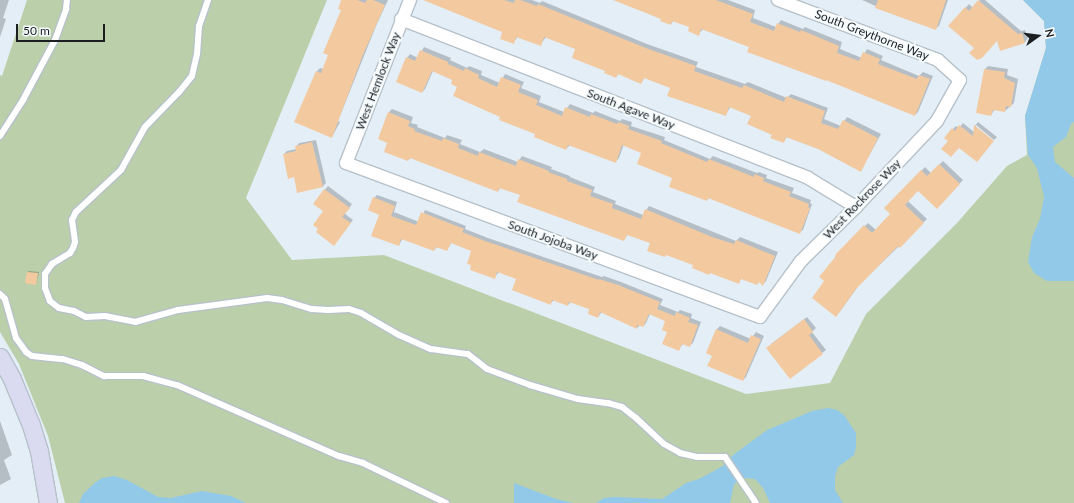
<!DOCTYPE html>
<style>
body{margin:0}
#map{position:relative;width:1074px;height:503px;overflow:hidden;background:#e4eef7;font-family:Lato,sans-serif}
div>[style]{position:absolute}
.green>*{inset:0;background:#bbcfab}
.water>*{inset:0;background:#92c9e9}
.shadow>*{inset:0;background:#0003}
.building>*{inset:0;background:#f3caa0}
.roads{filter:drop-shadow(1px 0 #b7c1c9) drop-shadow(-1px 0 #b7c1c9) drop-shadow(0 1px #b7c1c9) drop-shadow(0 -1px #b7c1c9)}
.lane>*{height:6px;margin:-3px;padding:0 3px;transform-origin:3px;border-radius:3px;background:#fff}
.street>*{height:12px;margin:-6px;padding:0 6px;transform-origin:6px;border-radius:6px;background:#fff}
.secondary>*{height:17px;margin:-8.5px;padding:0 8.5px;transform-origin:8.5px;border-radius:8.5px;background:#dadaf1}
span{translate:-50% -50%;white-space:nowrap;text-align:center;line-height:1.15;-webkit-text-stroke:4px #f6fbfe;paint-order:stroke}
.street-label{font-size:12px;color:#1b1f22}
.north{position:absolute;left:1018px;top:16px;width:40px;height:40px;-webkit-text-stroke:3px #f6fbfe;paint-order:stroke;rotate:76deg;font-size:11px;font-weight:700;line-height:16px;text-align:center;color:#1b1f22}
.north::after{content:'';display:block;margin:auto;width:14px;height:18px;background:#1b1f22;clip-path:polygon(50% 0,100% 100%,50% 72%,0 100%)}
.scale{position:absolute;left:16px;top:24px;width:89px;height:18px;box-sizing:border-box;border:2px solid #1b1f22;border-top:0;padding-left:5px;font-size:12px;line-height:14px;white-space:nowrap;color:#1b1f22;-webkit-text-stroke:3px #f6fbfe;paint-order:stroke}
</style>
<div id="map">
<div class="green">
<div style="clip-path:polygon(27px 0,327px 0,246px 198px,292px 260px,384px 255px,746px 394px,830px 383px,866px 314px,957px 223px,1007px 166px,1027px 155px,1025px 116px,1046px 48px,1044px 21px,1023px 0,1074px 0,1074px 503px,65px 503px,48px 436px,19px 364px,0 332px,0 75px,2px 76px)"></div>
</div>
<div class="water">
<div style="clip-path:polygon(1023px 0,1074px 0,1074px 122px,1071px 124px,1066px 137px,1053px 147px,1055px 162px,1074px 178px,1074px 281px,1047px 281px,1034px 273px,1028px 262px,1032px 237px,1040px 219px,1044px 197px,1037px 168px,1028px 155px,1025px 116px,1046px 48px,1044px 21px)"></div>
<div style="clip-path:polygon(828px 408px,837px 410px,844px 415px,856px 433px,856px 447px,854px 455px,838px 467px,835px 477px,835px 490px,843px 503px,770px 503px,763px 488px,755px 479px,745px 478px,734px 484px,730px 503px,596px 503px,604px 498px,614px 497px,662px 499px,686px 483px,699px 479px,723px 466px,733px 455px,767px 430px,812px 411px)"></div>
<div style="clip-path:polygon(114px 476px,127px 480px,158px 497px,171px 498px,202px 491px,231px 496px,246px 503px,79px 503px,83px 494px,96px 482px,102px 478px)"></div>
<div style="clip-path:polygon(514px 483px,556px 499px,574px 503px,514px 503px)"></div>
</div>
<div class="shadow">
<div style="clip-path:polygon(0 0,9px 0,3px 18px,6px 19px,0 37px)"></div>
<div style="clip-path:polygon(342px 0,388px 0,376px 26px,338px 121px,340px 122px,332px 137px,317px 71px,320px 68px,324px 69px,343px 10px)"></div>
<div style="clip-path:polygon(432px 0,532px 0,540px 3px,542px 1px,647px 44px,698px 62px,696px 67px,745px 84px,748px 82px,787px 98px,791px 94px,828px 108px,824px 119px,841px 126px,847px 117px,881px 134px,861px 170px,819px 149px,787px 137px,783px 142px,752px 115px,731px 106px,726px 114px,671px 87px,645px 77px,641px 83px,619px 73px,616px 77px,577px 48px,546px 37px,540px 45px,518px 36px,513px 43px,503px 31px)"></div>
<div style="clip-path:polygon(624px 0,728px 0,755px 10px,753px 18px,776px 27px,781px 20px,803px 29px,805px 27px,842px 42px,840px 49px,862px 58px,867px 49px,883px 56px,881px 60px,919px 76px,923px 72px,933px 76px,918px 112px,915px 115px,750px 46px,703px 29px,698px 35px,691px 27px,674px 20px,671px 24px)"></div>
<div style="clip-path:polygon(862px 0,948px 0,939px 26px,935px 29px,898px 16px)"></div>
<div style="clip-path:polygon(980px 0,985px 0,1021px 31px,1025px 30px,1028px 38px,1025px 42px,997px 40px,975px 48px,950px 26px,969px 4px,973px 8px)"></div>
<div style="clip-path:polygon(424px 47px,451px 58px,450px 60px,467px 68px,469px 66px,482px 71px,481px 75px,500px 83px,505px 74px,524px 82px,521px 88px,541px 96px,539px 102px,564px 112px,570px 104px,593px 113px,595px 111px,620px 121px,622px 119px,632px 122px,631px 126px,665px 137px,664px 140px,710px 159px,713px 156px,757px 173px,759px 172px,767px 175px,766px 178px,794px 188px,792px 193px,811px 200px,810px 203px,812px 204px,803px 230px,799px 233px,709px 198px,707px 200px,674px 177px,643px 152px,624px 144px,619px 158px,616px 161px,570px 145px,566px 149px,501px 117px,458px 86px,454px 80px,433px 71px,425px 89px,422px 92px,407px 58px,410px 54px,418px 58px)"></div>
<div style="clip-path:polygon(988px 66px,1008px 69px,1007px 75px,1018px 79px,1014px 103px,1005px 111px,995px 109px,991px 115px,978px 112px,985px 69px)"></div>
<div style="clip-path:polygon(392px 109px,413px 117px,411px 123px,418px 125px,417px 127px,445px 138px,447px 135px,462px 140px,460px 144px,480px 152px,484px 149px,518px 162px,522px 156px,552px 167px,551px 169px,570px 176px,570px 177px,595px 187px,593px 192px,616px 201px,615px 204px,643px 215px,649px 206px,716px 233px,736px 241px,740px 237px,778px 252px,766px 281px,763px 284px,759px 281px,742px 278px,738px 283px,667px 254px,651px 243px,628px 234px,624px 240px,521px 195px,501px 187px,498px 191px,411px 158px,408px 160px,389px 143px,389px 112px)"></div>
<div style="clip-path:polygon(978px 122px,997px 137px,994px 140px,976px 125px,977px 161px,959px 147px,949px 141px,953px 129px,956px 126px,959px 128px,963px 123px,974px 132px,975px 126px)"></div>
<div style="clip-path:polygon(316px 140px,326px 183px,323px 186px,298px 191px,295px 176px,284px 154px,287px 151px,296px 149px,296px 147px,299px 143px)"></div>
<div style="clip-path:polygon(943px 161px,963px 180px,937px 208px,918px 190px,908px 201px,927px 219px,859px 285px,839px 313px,826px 281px,836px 255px,868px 223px,876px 230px,892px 214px,886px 208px,925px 167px,931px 173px)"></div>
<div style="clip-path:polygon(328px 186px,352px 204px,345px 214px,353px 220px,337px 241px,324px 211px,314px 203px)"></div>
<div style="clip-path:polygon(377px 195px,397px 202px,394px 212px,419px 222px,425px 210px,466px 226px,465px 229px,488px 238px,602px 277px,604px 276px,621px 282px,663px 299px,660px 305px,678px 312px,680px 310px,692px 314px,691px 318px,701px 322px,693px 343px,689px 346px,683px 344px,679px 349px,668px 332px,666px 321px,650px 314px,646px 323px,643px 326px,640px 325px,637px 328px,602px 312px,598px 317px,590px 309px,571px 302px,568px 305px,554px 300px,550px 304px,518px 278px,499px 272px,494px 278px,473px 264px,473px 250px,452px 242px,447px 250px,437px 247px,434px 250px,403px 238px,399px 245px,381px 214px,374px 198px)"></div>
<div style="clip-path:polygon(29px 271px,39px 272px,36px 284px,27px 272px)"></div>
<div style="clip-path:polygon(807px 317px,816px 328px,812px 332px,826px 350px,790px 378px,771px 344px)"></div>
<div style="clip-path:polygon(720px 326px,751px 339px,756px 332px,764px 336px,746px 377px,743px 380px,713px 355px,717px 329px)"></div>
<div style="clip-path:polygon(0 421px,12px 455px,4px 460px,11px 479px,0 485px)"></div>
</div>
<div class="building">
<div style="clip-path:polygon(341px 0,357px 0,365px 3px,367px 0,373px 0,385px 5px,362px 57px,332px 138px,294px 122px,316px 71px,321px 73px,328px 55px,323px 53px,341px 10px,338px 9px)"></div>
<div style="clip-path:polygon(423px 0,504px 0,514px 3px,515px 0,520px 0,537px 6px,538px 4px,643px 47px,696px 66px,694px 71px,742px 88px,744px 85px,784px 102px,786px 96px,825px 111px,821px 123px,838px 129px,843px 120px,878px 138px,861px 172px,818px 149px,786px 137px,784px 143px,770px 138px,772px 135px,747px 124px,751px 116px,729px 107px,726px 116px,667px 96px,670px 88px,644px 78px,641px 84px,618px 74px,616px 78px,604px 73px,605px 71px,572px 58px,575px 49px,544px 37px,541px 46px,516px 37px,514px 44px,500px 39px,502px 32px)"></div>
<div style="clip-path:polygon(613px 0,716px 0,753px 14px,750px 22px,774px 31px,777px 23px,800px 32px,801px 30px,839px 46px,837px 53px,859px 61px,863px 52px,880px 59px,878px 64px,917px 79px,919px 75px,930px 79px,915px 116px,826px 80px,826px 81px,747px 52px,749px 47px,701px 29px,699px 36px,688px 31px,689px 27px,672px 21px,671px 25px,660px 21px,661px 19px)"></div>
<div style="clip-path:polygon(878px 0,946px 0,936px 30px,875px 8px)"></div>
<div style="clip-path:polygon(978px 0,1018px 34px,1022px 33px,1025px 43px,1000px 51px,997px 41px,982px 58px,977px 60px,969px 53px,974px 48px,948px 26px,965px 7px,969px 11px)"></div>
<div style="clip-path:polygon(420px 50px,448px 62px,448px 64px,464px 71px,465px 68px,479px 75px,478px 78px,497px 87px,501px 77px,521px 85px,518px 92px,538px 100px,536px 105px,562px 116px,565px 107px,590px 117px,591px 114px,617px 124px,618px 122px,629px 126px,628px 129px,662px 141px,661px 143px,707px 162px,709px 159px,754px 177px,754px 174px,764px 178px,763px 181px,791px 192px,789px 196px,809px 204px,808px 207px,810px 208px,800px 234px,708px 198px,707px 201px,669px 187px,672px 178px,637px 164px,641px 153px,622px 145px,616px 163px,568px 145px,566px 150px,534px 137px,535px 134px,499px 120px,500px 117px,453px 96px,457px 87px,451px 84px,452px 80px,432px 71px,422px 93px,396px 82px,406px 57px,415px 61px)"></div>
<div style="clip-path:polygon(984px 69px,1005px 72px,1004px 78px,1015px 83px,1011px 107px,1006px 106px,1005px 112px,993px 110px,991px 116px,976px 113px)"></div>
<div style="clip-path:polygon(388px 112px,410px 121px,408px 126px,415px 129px,414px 131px,442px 141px,443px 138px,459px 144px,458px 148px,478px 156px,479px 152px,516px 166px,518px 159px,549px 171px,548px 172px,567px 179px,567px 181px,592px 190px,590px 196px,613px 204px,612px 208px,641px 219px,645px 209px,712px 237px,734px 244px,736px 240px,775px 256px,763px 286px,759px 282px,757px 285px,741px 279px,739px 284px,710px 273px,709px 275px,692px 268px,693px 265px,666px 255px,665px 257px,647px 251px,650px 243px,627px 235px,624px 241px,517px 202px,520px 195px,499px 188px,498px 192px,410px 158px,408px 161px,384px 152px,387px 143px,378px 139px)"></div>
<div style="clip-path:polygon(959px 125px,973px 136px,974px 125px,994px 141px,977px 162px,959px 148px,951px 157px,941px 149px,948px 141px,944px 138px,952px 128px,955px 131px)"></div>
<div style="clip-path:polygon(312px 142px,323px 187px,297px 193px,294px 177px,288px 179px,283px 154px,296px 151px,295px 146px)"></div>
<div style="clip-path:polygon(939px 164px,960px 184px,937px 209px,918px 191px,905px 205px,924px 223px,900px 248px,898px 246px,856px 289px,836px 317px,812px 298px,824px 281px,819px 277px,836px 256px,835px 255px,864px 225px,872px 233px,890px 214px,884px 208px,921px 170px,927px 176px)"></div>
<div style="clip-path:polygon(324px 189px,350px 208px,342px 217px,351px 223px,334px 246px,316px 232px,318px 229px,313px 225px,323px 211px,313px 204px)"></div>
<div style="clip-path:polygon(373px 197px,395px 206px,391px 216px,416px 225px,421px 212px,464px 229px,462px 232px,485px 241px,599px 280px,599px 279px,618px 285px,660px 302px,657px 309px,675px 316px,676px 312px,690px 318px,688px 322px,698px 325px,690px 347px,682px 344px,679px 351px,662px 344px,667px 332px,662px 330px,665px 321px,649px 314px,643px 327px,637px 325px,637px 329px,600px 312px,598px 318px,588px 314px,589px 309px,569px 302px,568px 306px,552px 300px,551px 305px,512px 290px,516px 279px,497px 272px,495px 279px,470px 270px,471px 265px,467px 264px,471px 251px,451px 243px,447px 251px,436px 247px,434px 251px,401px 239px,399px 246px,371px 236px,379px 215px,368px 210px)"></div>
<div style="clip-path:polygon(27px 272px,38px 273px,36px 285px,25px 283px)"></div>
<div style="clip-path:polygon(804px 319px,813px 332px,809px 335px,823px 354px,790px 379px,766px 348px)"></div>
<div style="clip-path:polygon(716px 329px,748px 343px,751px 335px,761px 339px,743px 381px,707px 366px,712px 356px,706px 353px)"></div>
</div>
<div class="roads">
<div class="lane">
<div style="left:208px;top:0;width:28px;rotate:109deg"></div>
<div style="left:199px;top:26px;width:28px;rotate:94deg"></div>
<div style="left:197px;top:54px;width:23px;rotate:103deg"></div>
<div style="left:192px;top:76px;width:21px;rotate:129deg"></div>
<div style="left:179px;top:92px;width:49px;rotate:134.2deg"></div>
<div style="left:145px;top:127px;width:49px;rotate:119.2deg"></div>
<div style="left:121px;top:170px;width:62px;rotate:137deg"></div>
<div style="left:76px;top:212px;width:9px;rotate:117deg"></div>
<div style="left:72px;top:220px;width:22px;rotate:82deg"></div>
<div style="left:75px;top:242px;width:6px;rotate:108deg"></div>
<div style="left:73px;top:248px;width:6px;rotate:121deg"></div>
<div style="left:70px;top:253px;width:21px;rotate:149deg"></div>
<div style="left:52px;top:264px;width:12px;rotate:125deg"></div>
<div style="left:45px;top:274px;width:14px;rotate:90deg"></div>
<div style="left:45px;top:288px;width:14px;rotate:69deg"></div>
<div style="left:50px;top:301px;width:11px;rotate:38deg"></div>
<div style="left:59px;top:308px;width:15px;rotate:11deg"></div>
<div style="left:74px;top:311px;width:13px;rotate:27deg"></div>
<div style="left:86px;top:317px;width:19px;rotate:-3deg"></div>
<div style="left:105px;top:316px;width:31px;rotate:11deg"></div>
<div style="left:135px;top:322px;width:45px;rotate:-15.6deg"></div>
<div style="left:178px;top:310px;width:90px;rotate:-7.7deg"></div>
<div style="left:267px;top:298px;width:15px;rotate:8deg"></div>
<div style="left:282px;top:300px;width:31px;rotate:17deg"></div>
<div style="left:312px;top:309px;width:16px;rotate:4deg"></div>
<div style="left:328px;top:310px;width:21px;rotate:-3deg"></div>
<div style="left:349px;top:309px;width:13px;rotate:18deg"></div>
<div style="left:361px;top:313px;width:44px;rotate:30.1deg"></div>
<div style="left:399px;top:335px;width:35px;rotate:24deg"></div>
<div style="left:431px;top:349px;width:37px;rotate:8deg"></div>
<div style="left:468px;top:354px;width:24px;rotate:38deg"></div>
<div style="left:487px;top:369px;width:46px;rotate:20.4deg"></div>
<div style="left:530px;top:385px;width:50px;rotate:16.3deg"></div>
<div style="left:578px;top:399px;width:30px;rotate:8deg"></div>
<div style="left:608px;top:403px;width:15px;rotate:16deg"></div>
<div style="left:622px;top:407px;width:18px;rotate:38deg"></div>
<div style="left:636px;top:418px;width:38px;rotate:43deg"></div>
<div style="left:664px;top:444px;width:18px;rotate:29deg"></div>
<div style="left:680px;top:453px;width:17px;rotate:13deg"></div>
<div style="left:697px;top:457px;width:28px"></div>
<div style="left:725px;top:457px;width:55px;rotate:56deg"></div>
<div style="left:0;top:136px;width:43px;rotate:-57.4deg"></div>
<div style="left:23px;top:100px;width:68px;rotate:-61.9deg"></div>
<div style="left:55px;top:40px;width:33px;rotate:-70deg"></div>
<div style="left:66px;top:9px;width:9px;rotate:-84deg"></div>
<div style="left:0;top:294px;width:7px;rotate:45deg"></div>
<div style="left:5px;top:299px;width:41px;rotate:74.2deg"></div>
<div style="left:16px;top:338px;width:17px;rotate:54deg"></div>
<div style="left:26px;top:352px;width:7px;rotate:34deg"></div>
<div style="left:32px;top:356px;width:31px;rotate:6deg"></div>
<div style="left:63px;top:359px;width:20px;rotate:18deg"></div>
<div style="left:82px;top:365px;width:25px;rotate:27deg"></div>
<div style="left:104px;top:376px;width:39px"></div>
<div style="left:143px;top:376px;width:35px;rotate:15deg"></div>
<div style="left:177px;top:385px;width:177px;rotate:23.7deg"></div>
<div style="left:339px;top:456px;width:25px;rotate:16deg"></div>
<div style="left:363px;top:463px;width:92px;rotate:25.7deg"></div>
</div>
<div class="street">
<div style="left:410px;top:0;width:175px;rotate:111.4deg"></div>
<div style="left:346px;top:163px;width:442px;rotate:20.4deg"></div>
<div style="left:760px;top:317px;width:69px;rotate:-53.8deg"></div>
<div style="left:801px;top:261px;width:77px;rotate:-44.5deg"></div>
<div style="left:856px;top:207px;width:118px;rotate:-46.7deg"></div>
<div style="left:937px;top:121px;width:47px;rotate:-60.7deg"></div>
<div style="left:960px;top:80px;width:30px;rotate:-138deg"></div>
<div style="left:938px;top:60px;width:171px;rotate:-159.4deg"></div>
<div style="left:401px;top:19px;width:437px;rotate:21.3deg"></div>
<div style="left:808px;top:178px;width:56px;rotate:31.1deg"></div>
</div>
<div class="secondary">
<div style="left:0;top:357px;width:25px;rotate:61deg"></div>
<div style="left:12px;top:379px;width:50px;rotate:67.6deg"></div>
<div style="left:31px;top:425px;width:27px;rotate:73deg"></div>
<div style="left:39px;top:451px;width:53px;rotate:80.2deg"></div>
</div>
</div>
<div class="street-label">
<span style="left:872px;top:35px;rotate:21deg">South Greythorne Way</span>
<span style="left:378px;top:81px;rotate:-69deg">West Hemlock Way</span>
<span style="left:631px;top:109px;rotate:21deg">South Agave Way</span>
<span style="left:862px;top:199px;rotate:-46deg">West Rockrose Way</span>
<span style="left:553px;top:240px;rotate:20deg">South Jojoba Way</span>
</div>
<div class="north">N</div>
<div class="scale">50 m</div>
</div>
